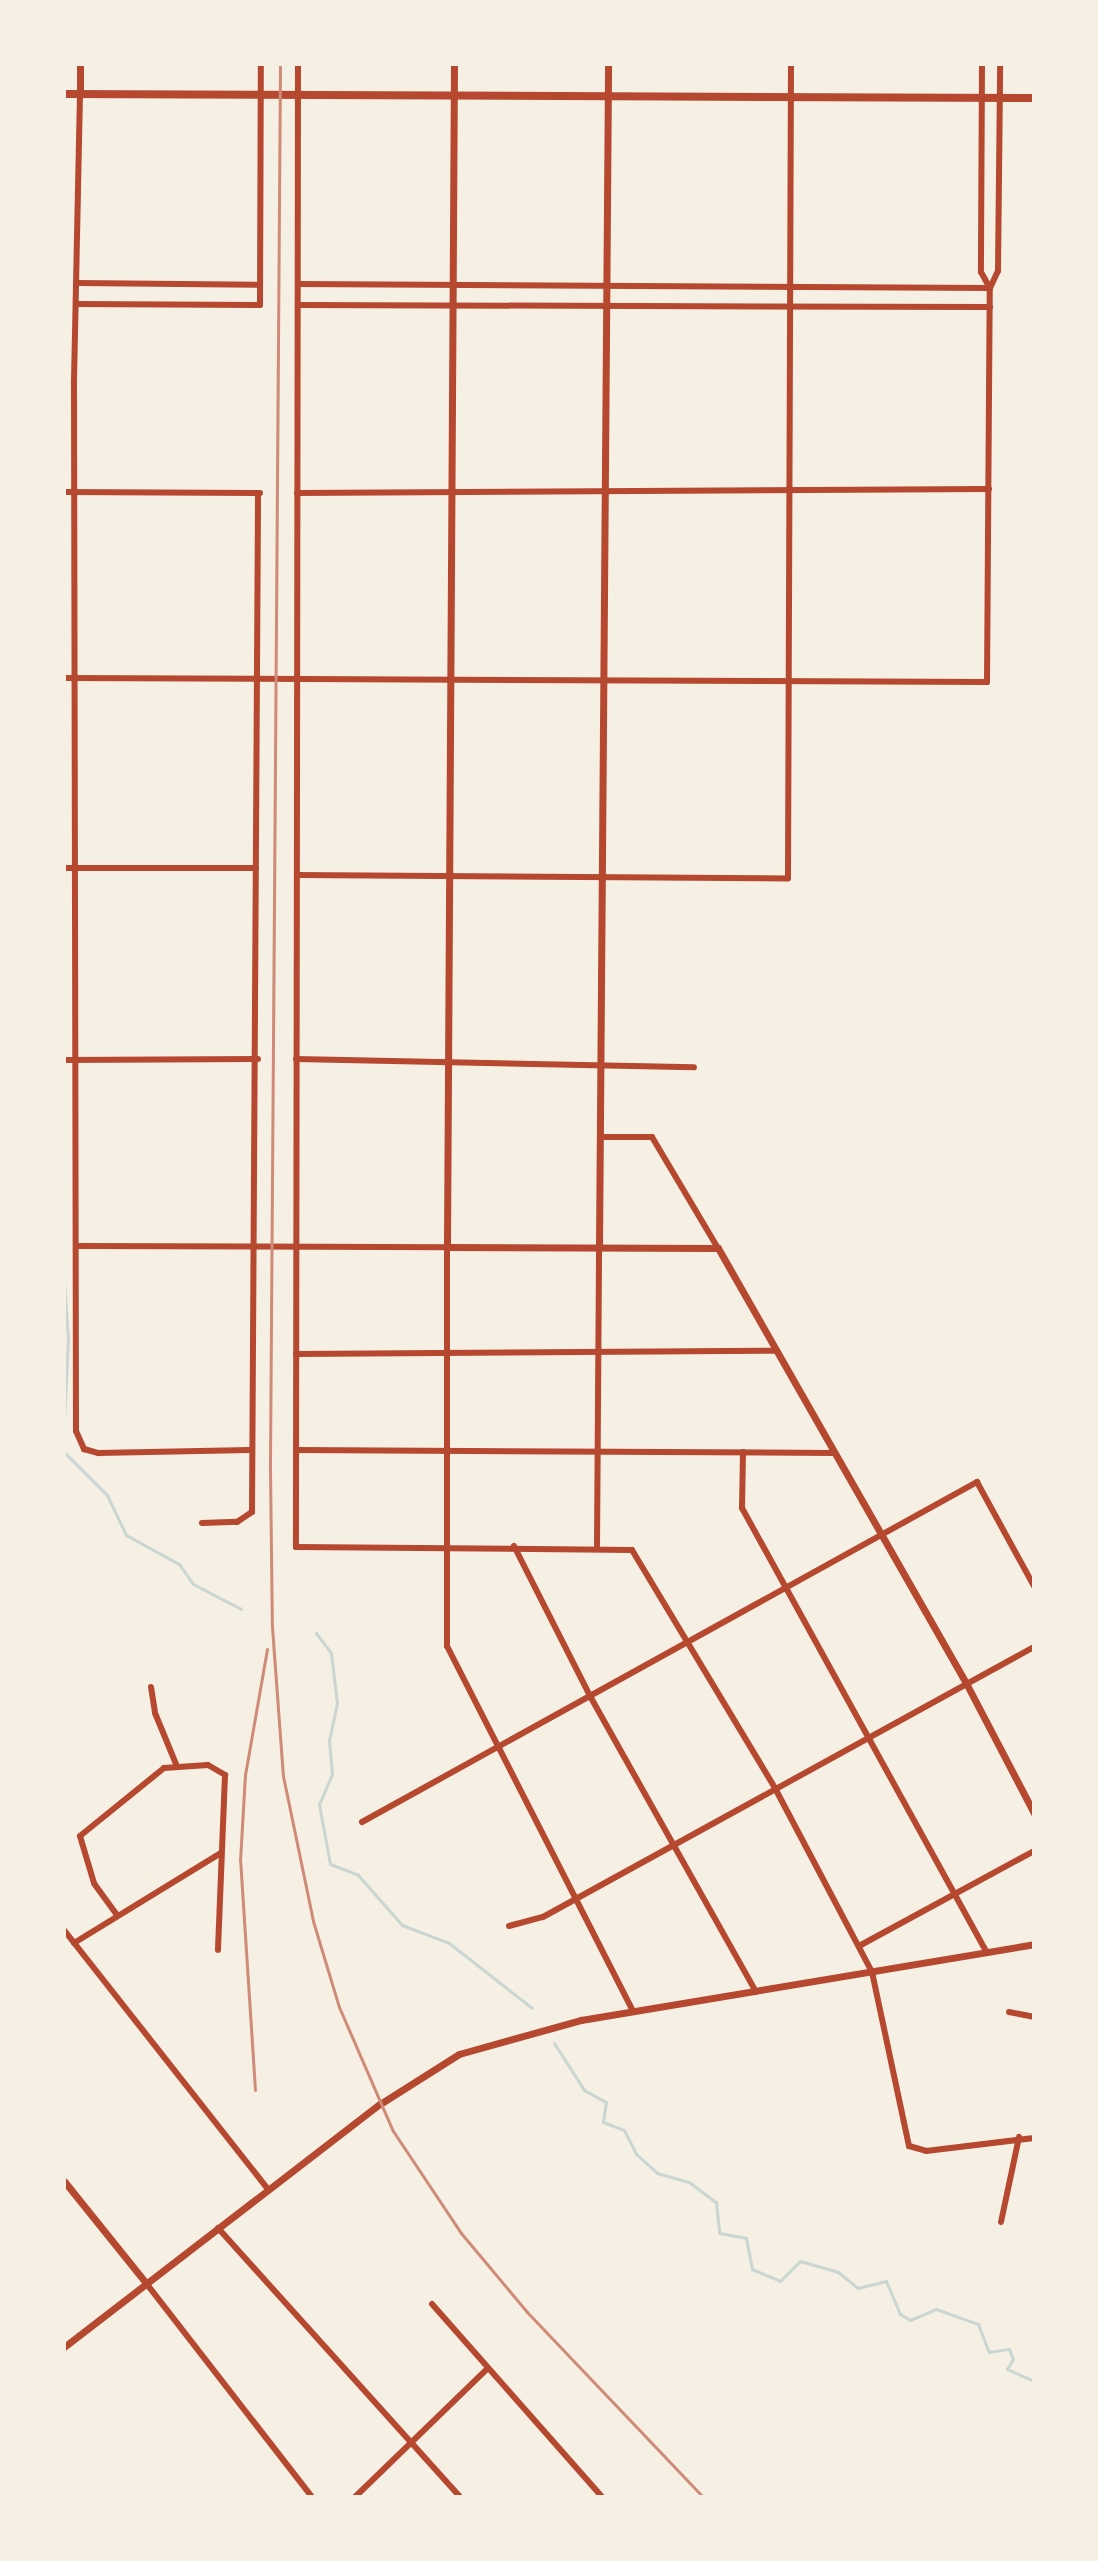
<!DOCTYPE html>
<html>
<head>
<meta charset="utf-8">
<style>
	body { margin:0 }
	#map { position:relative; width:1098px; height:2561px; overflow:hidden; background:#f6efe4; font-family:Mulish,sans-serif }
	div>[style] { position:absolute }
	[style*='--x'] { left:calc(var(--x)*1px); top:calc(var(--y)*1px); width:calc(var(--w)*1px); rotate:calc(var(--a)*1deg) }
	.stream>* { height:3px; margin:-1.5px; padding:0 1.5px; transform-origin:1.5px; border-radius:1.5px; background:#c9d6d2 }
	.minor>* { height:6px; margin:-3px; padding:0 3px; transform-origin:3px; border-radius:3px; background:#b5482f }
	.tertiary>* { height:7px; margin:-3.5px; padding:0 3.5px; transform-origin:3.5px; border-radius:3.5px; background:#b5482f }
	.secondary>* { height:8px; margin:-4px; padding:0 4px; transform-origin:4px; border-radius:4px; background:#b5482f }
	.rail>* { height:3px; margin:-1.5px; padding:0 1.5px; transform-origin:1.5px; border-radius:1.5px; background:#cf8b77 }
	span { translate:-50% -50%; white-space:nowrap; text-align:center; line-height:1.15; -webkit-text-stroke:8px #f6efe4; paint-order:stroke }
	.frame { position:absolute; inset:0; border:66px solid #f6efe4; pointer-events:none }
</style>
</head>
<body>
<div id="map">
	<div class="stream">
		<div style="--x:64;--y:1281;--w:58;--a:86.1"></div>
		<div style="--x:68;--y:1339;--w:82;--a:92.8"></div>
		<div style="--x:64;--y:1452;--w:61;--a:45"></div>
		<div style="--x:107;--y:1495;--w:44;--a:64.6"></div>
		<div style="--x:126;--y:1535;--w:60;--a:28.7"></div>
		<div style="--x:179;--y:1564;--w:24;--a:55"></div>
		<div style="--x:193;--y:1584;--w:54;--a:27.5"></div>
		<div style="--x:316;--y:1633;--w:25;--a:53"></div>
		<div style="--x:331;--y:1653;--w:50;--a:83.2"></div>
		<div style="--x:337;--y:1703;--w:38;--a:102"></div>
		<div style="--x:329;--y:1740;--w:34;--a:85"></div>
		<div style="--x:332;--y:1774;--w:33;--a:113"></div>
		<div style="--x:319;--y:1804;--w:61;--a:79.6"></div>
		<div style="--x:330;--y:1864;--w:30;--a:21"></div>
		<div style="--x:358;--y:1875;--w:67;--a:48.7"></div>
		<div style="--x:402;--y:1925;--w:50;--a:21"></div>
		<div style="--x:449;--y:1943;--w:105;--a:38.1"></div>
		<div style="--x:554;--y:2043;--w:56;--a:57.4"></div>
		<div style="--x:584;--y:2090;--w:25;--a:29"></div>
		<div style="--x:606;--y:2102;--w:20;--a:99"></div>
		<div style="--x:603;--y:2122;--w:22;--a:21"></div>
		<div style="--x:624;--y:2130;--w:27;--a:63"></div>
		<div style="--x:636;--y:2154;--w:28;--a:42"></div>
		<div style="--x:657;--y:2173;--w:33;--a:16"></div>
		<div style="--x:689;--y:2182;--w:34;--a:37"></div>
		<div style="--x:716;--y:2202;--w:31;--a:84"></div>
		<div style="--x:719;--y:2233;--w:27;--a:10"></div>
		<div style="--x:746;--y:2238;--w:32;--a:79"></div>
		<div style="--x:752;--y:2269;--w:30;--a:23"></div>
		<div style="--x:780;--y:2281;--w:28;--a:-45"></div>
		<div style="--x:800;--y:2261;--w:40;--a:16"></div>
		<div style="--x:838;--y:2272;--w:26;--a:39"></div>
		<div style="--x:858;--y:2288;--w:29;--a:-14"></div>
		<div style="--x:886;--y:2281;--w:36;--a:67"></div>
		<div style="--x:900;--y:2314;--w:12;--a:31"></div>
		<div style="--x:910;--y:2320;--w:28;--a:-23"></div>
		<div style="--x:936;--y:2309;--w:45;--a:19.7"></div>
		<div style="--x:978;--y:2324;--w:30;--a:69"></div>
		<div style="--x:989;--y:2352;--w:20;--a:-9"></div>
		<div style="--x:1009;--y:2349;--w:11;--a:68"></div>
		<div style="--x:1013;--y:2359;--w:12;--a:121"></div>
		<div style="--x:1007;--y:2369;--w:30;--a:24"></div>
	</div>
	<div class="minor">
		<div style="--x:298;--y:64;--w:1483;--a:90.08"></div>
		<div style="--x:296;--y:1547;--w:336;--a:0.5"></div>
		<div style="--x:632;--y:1550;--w:280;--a:59"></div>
		<div style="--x:776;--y:1790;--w:206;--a:62.2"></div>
		<div style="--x:872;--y:1972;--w:178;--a:78"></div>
		<div style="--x:909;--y:2146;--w:18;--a:16"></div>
		<div style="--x:926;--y:2151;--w:109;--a:-6.9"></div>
		<div style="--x:982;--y:64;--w:208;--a:90.3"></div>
		<div style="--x:981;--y:272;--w:18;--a:61"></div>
		<div style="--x:80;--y:94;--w:290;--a:91.2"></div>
		<div style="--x:74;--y:384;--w:1047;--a:89.89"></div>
		<div style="--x:76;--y:1431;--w:20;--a:66"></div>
		<div style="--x:84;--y:1449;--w:15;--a:16"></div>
		<div style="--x:98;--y:1453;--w:152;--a:-1.1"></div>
		<div style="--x:77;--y:283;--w:183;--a:0.6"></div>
		<div style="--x:298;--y:284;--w:692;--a:0.33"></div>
		<div style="--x:76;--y:304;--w:184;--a:0.3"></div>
		<div style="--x:260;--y:305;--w:241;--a:-89.8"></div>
		<div style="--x:298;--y:305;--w:692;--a:0.17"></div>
		<div style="--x:64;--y:492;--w:196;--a:0.3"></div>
		<div style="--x:297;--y:493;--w:692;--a:-0.33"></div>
		<div style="--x:64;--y:678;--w:923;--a:0.25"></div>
		<div style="--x:987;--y:682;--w:394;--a:-89.6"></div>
		<div style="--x:990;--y:288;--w:19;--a:-65"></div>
		<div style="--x:998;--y:271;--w:207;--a:-89.4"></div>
		<div style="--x:64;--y:868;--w:192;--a:0"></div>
		<div style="--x:297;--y:875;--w:491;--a:0.4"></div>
		<div style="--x:788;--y:878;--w:814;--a:-89.79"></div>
		<div style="--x:296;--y:1059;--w:398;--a:1.2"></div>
		<div style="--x:64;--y:1060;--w:194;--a:-0.3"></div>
		<div style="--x:600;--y:1137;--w:52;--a:0"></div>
		<div style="--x:652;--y:1137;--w:129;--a:59.3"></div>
		<div style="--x:79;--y:1246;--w:368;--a:0.2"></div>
		<div style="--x:447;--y:1247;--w:399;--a:90"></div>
		<div style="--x:447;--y:1646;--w:410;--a:63"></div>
		<div style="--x:296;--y:1354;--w:478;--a:-0.4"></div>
		<div style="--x:296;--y:1450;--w:538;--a:0.32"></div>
		<div style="--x:743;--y:1452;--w:56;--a:91"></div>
		<div style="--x:742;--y:1508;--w:508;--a:61.16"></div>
		<div style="--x:202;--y:1523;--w:35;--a:-2"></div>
		<div style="--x:237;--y:1522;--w:18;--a:-34"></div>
		<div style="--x:252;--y:1512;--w:1019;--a:-89.66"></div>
		<div style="--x:514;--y:1546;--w:168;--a:63.1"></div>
		<div style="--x:590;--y:1696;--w:339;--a:60.7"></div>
		<div style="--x:597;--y:1546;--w:299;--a:-89.6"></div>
		<div style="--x:151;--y:1687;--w:26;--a:81"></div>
		<div style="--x:155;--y:1713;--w:55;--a:67.6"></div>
		<div style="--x:362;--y:1822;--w:703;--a:-28.94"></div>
		<div style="--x:977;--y:1482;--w:119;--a:61.3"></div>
		<div style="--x:117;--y:1915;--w:39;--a:-126"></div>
		<div style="--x:94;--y:1883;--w:49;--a:-106.6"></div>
		<div style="--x:80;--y:1836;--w:108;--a:-39"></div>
		<div style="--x:164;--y:1768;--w:44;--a:-3.9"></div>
		<div style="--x:208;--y:1765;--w:20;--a:30"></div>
		<div style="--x:225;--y:1775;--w:175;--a:92.3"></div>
		<div style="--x:509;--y:1926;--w:35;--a:-15"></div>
		<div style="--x:543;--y:1917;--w:560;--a:-28.81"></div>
		<div style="--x:64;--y:1930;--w:330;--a:51.8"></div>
		<div style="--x:74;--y:1943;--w:172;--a:-31.5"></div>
		<div style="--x:859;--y:1946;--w:199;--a:-28.5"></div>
		<div style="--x:1009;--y:2012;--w:25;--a:11"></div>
		<div style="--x:1001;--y:2222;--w:87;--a:-78"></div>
		<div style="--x:218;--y:2228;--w:362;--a:48"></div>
		<div style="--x:146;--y:2283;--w:271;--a:52.2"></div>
		<div style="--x:432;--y:2304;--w:257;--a:48.6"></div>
		<div style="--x:355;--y:2497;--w:184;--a:-44.1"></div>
	</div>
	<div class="tertiary">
		<div style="--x:80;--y:64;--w:30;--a:90"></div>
		<div style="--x:454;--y:64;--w:1183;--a:90.34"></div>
		<div style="--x:447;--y:1247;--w:271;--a:0.2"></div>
		<div style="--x:718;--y:1248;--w:501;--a:60.31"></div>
		<div style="--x:966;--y:1683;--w:147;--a:62.4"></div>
		<div style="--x:599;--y:1247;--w:1183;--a:-89.56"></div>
		<div style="--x:64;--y:2181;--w:131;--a:51.2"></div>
		<div style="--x:64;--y:2347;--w:399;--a:-37.6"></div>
		<div style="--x:380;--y:2104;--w:93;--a:-32.3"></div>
		<div style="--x:459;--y:2054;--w:127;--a:-15.6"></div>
		<div style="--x:581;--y:2020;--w:459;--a:-9.5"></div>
	</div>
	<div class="secondary">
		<div style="--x:64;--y:94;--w:970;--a:0.24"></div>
	</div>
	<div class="rail">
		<div style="--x:280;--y:64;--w:1406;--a:90.41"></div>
		<div style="--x:270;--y:1470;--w:157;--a:89.3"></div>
		<div style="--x:272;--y:1627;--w:149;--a:85.8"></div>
		<div style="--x:283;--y:1776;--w:148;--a:78.3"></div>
		<div style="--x:313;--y:1921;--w:90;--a:73.2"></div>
		<div style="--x:339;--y:2007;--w:135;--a:66.5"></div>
		<div style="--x:393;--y:2131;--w:123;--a:56.3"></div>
		<div style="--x:461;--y:2233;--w:103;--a:50.1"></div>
		<div style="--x:527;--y:2312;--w:255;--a:46.4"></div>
		<div style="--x:255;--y:2090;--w:229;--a:-93.7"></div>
		<div style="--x:240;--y:1861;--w:86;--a:-86.7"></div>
		<div style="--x:245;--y:1775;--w:128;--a:-80.1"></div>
	</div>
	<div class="frame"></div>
</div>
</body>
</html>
